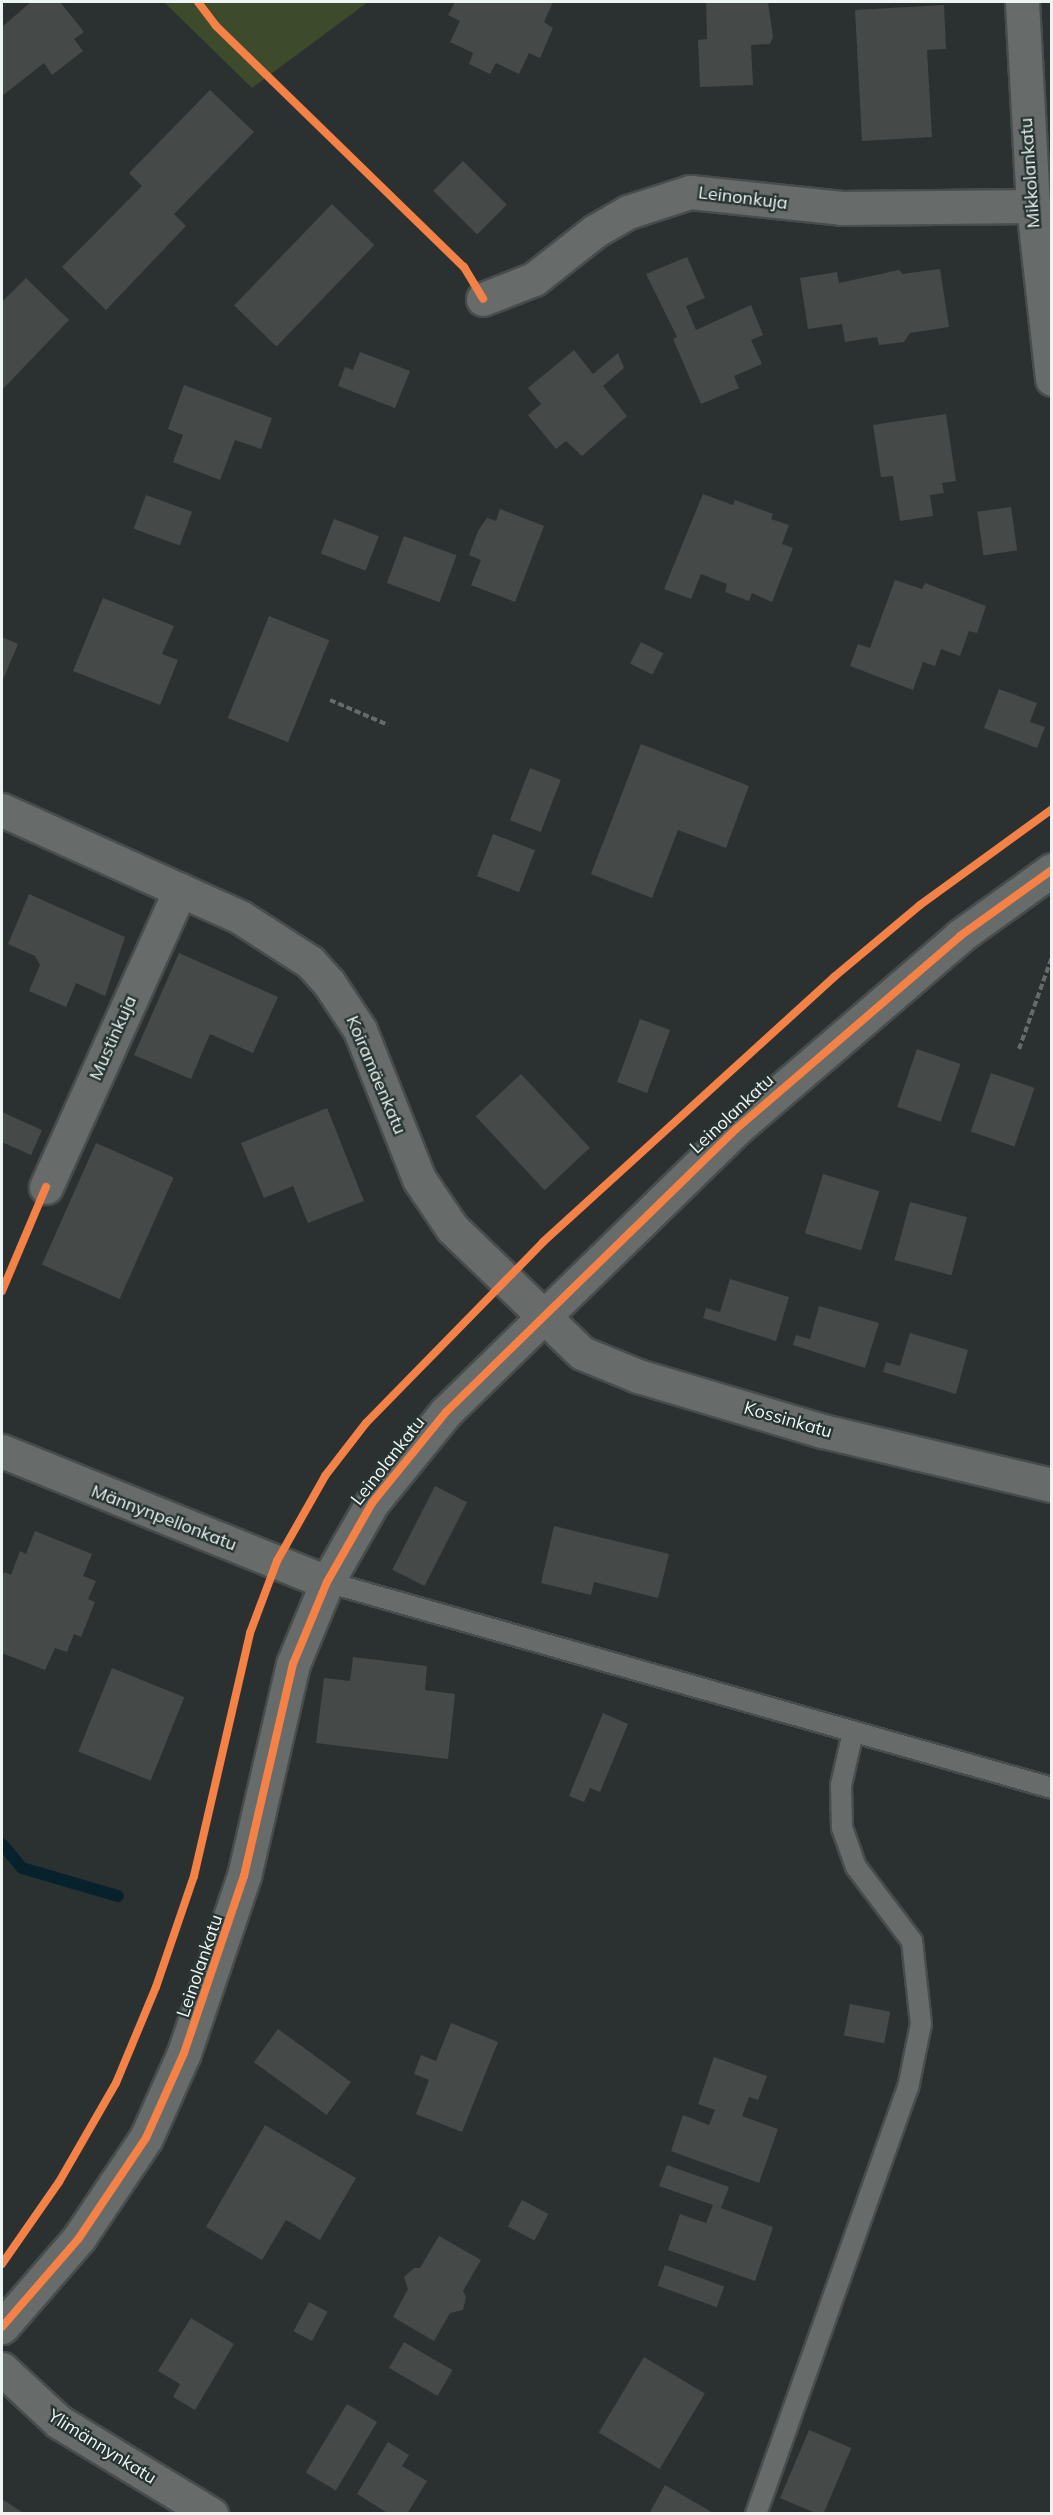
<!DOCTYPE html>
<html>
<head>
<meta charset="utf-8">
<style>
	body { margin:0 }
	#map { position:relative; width:1053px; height:2515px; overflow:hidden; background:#2b3130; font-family:Mulish,sans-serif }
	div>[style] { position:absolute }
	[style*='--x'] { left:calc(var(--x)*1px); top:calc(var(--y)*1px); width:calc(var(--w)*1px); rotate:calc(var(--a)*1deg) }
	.green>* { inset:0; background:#3d4a2b }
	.stream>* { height:12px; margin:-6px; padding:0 6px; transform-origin:6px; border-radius:6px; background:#08222d }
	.building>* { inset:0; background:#454a48; transform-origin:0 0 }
	.path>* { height:4px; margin-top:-2px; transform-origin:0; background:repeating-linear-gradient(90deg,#666a69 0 6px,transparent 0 9px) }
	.roads { filter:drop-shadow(2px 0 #474d4c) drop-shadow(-2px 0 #474d4c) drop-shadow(0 2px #474d4c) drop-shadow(0 -2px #474d4c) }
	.service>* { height:20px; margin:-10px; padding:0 10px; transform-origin:10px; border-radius:10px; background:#676c6b }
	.minor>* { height:33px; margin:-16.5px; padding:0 16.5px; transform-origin:16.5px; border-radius:16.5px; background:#676c6b }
	.tertiary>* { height:33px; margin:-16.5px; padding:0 16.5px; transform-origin:16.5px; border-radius:16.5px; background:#676c6b }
	.cycleway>* { height:8px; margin:-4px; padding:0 4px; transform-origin:4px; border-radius:4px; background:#f48246 }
	span { translate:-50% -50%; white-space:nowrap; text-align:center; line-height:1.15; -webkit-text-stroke:4.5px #283431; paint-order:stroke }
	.street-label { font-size:18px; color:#edf5f3 }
	.frame { position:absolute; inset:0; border:3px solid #edf5f3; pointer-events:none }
</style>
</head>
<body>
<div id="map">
	<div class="green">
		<div style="clip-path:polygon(164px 2px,368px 2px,252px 88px)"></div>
	</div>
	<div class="stream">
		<div style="--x:2;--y:1844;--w:31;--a:50"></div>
		<div style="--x:22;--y:1868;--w:100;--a:16.3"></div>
	</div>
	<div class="building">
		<div style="clip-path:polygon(31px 2px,60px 2px,84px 32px,74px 39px,83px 51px,52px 75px,44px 63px,2px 96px,2px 27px)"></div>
		<div style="clip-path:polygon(455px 2px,553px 2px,544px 22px,553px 28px,540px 58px,529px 53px,519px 74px,496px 63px,490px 74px,469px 64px,473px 53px,450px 42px,460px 21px,448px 15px)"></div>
		<div style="clip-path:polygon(706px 2px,768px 2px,773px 37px,770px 44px,751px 45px,753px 85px,700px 87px,698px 40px,707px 39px)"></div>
		<div style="clip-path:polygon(944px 5px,946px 49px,927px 50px,932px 137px,862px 141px,855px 10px)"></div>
		<div style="clip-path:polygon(210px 90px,254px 132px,174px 214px,186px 226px,106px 310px,62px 267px,142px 186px,129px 173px)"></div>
		<div style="left:463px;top:161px;width:62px;height:42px;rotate:45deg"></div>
		<div style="left:332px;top:204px;width:59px;height:141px;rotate:44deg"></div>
		<div style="clip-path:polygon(687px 257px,705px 298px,686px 306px,696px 330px,751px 305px,763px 335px,751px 340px,762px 364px,734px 376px,739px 388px,701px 404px,673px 339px,677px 337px,646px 274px)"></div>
		<div style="clip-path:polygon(940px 269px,949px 327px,910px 333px,904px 342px,879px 345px,877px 337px,845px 342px,842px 324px,808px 329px,800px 278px,837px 272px,839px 283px,899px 270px,903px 274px)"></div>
		<div style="clip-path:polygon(26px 278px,69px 320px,2px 390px,2px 302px)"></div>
		<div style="clip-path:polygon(574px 350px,593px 374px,618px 353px,624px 368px,603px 386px,627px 416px,582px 456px,566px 441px,556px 449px,528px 415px,541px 404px,528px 388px)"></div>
		<div style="clip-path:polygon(360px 352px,410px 371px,395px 408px,338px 386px,345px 367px,353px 370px)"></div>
		<div style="clip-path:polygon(184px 385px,272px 418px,261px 449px,235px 440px,220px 480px,173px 462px,183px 435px,168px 429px)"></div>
		<div style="clip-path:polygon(946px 414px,956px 481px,942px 483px,944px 493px,930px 495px,933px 516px,900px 521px,893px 476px,881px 477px,873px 425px)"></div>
		<div style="clip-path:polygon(703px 494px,733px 505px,735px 500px,773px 514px,771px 519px,789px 525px,782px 544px,793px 548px,772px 602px,752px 593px,749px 601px,725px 592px,727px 584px,701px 574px,691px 599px,664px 589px)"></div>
		<div style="left:146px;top:495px;width:49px;height:36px;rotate:20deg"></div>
		<div style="left:1011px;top:507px;width:44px;height:34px;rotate:82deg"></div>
		<div style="clip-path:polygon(500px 509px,544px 526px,515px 602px,471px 585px,481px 560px,469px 555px,478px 531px,487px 518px,496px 521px)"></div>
		<div style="left:334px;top:519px;width:48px;height:37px;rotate:21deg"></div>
		<div style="left:404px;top:536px;width:56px;height:50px;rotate:20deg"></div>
		<div style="clip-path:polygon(895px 580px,922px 589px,925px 583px,986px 606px,977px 633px,969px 631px,960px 656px,941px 649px,935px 666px,923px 662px,913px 690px,850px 666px,858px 644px,870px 648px)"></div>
		<div style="clip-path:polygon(103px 598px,174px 626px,162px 654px,178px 660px,160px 705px,73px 671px)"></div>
		<div style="left:269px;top:616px;width:65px;height:110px;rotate:22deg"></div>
		<div style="clip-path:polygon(2px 637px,18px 644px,2px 682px)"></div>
		<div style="left:641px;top:642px;width:25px;height:24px;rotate:27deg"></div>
		<div style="clip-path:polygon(999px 689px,1037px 703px,1030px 722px,1045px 727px,1037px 748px,984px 728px)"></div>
		<div style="clip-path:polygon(641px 744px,749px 786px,726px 848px,678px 830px,652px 898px,591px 874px)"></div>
		<div style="left:530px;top:768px;width:33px;height:56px;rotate:21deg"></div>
		<div style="left:493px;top:834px;width:45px;height:45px;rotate:21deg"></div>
		<div style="clip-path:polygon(29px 894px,125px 937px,105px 996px,76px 983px,66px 1007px,29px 991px,40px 965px,35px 956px,8px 944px)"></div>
		<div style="clip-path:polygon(179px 953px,278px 997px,253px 1053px,210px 1034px,191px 1079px,134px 1055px)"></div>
		<div style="left:640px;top:1019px;width:32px;height:67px;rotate:20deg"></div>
		<div style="left:917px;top:1049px;width:46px;height:61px;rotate:19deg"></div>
		<div style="left:991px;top:1073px;width:46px;height:62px;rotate:19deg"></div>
		<div style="left:521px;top:1074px;width:101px;height:62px;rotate:47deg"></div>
		<div style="clip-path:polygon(327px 1108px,364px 1201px,308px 1223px,293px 1186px,264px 1198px,241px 1143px)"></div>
		<div style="clip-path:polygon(2px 1112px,42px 1130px,31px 1155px,2px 1142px)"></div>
		<div style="left:96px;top:1143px;width:85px;height:133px;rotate:24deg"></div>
		<div style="left:823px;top:1174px;width:59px;height:62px;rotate:17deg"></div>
		<div style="left:910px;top:1202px;width:59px;height:60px;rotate:15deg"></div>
		<div style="clip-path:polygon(730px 1279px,789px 1297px,776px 1341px,703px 1318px,706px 1308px,720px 1312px)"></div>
		<div style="clip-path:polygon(819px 1306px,879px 1323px,865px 1368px,793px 1345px,796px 1335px,810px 1339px)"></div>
		<div style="clip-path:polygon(910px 1333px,968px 1350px,956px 1394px,883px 1372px,886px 1362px,900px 1366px)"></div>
		<div style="left:435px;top:1486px;width:36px;height:94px;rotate:27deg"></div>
		<div style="clip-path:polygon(554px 1526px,669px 1554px,658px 1598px,594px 1582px,591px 1595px,541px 1583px)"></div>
		<div style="clip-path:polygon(35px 1531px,92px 1554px,83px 1576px,96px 1581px,88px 1599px,95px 1602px,81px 1637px,74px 1634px,67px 1652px,55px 1648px,45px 1670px,2px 1653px,2px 1579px,4px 1572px,11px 1575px,20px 1551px,26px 1554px)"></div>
		<div style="clip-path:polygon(353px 1657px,427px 1666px,425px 1690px,455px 1694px,448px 1759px,316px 1743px,324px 1678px,350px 1681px)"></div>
		<div style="left:112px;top:1668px;width:78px;height:90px;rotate:22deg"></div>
		<div style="clip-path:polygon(603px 1713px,628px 1724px,600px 1792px,590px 1788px,584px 1802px,569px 1796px)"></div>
		<div style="left:850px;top:2004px;width:41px;height:32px;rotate:11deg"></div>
		<div style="clip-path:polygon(451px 2023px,498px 2042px,462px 2132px,416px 2114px,429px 2080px,414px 2074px,421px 2055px,436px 2061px)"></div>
		<div style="left:278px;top:2029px;width:90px;height:41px;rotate:36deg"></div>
		<div style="clip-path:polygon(714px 2057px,767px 2076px,758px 2100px,749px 2097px,742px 2116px,778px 2129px,759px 2183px,671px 2151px,683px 2115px,709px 2125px,715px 2110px,698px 2104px)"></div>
		<div style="clip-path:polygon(265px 2125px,356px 2178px,320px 2240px,286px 2220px,262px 2260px,206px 2227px)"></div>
		<div style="clip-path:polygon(667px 2165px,729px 2187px,721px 2208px,773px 2227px,755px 2281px,668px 2250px,680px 2214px,706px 2223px,713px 2205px,659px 2186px)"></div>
		<div style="left:522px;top:2200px;width:30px;height:30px;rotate:28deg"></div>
		<div style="clip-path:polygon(439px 2236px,481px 2260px,463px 2291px,466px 2297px,463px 2310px,450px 2313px,434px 2341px,393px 2317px,408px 2289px,404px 2277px,414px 2268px,420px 2268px)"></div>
		<div style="left:665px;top:2265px;width:63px;height:22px;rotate:20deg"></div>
		<div style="left:309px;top:2302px;width:21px;height:33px;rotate:28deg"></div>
		<div style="clip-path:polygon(191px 2318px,234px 2344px,195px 2410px,173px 2397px,180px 2384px,158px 2371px)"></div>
		<div style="left:404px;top:2342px;width:56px;height:30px;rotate:30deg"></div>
		<div style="left:644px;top:2357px;width:71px;height:88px;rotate:31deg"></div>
		<div style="left:347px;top:2404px;width:35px;height:80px;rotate:31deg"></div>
		<div style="left:809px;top:2430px;width:46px;height:74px;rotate:23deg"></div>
		<div style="clip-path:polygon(388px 2442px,409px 2455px,402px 2466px,427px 2481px,407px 2514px,389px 2514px,357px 2494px)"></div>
		<div style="clip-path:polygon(665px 2485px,715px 2514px,649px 2514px)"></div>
		<div style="clip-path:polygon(2px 2499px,25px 2514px,2px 2514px)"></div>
	</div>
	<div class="path">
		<div style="--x:330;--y:700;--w:63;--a:23.3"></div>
		<div style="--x:1019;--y:1049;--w:98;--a:-70.3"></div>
	</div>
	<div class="roads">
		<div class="service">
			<div style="--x:327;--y:1582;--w:754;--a:15.86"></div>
			<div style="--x:756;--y:2514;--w:452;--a:-70.4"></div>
			<div style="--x:908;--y:2088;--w:65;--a:-78.5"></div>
			<div style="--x:921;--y:2024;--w:83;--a:-96.2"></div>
			<div style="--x:912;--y:1941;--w:93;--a:-127.1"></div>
			<div style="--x:856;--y:1867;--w:41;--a:-109.7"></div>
			<div style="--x:842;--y:1828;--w:43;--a:-91.3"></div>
			<div style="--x:841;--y:1785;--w:54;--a:-77.2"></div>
		</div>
		<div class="minor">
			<div style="--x:1022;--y:2;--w:204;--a:86.9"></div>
			<div style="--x:1033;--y:206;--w:174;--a:83.7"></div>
			<div style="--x:483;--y:299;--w:55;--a:-21.4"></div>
			<div style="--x:534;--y:279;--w:78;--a:-38.2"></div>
			<div style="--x:595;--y:231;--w:38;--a:-30"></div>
			<div style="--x:628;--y:212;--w:65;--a:-17.9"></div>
			<div style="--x:690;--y:192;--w:152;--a:6"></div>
			<div style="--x:841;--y:208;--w:192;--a:-0.6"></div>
			<div style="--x:2;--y:810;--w:261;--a:24.2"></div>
			<div style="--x:240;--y:917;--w:83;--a:32.7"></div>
			<div style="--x:310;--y:962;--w:28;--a:48"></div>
			<div style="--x:329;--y:983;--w:56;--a:56.6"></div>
			<div style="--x:360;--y:1030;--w:160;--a:68.4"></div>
			<div style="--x:419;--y:1179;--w:59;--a:56"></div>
			<div style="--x:452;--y:1228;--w:180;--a:43.9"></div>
			<div style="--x:582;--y:1353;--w:61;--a:22.3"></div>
			<div style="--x:638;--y:1376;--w:193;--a:16.6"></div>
			<div style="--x:823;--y:1431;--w:235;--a:13.3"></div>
			<div style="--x:46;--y:1187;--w:326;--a:-65.7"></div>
			<div style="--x:2;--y:1451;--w:350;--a:22"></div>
			<div style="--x:2;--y:2369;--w:78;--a:42.9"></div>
			<div style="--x:59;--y:2422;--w:178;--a:31.2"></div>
		</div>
		<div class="tertiary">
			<div style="--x:2;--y:2327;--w:118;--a:-49.1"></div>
			<div style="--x:79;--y:2238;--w:120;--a:-56.2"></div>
			<div style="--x:146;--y:2138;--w:93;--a:-65.9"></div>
			<div style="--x:184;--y:2053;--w:187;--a:-71.3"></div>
			<div style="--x:244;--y:1876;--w:218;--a:-77"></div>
			<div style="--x:293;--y:1664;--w:89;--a:-67.5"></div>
			<div style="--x:327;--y:1582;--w:91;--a:-60.3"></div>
			<div style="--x:372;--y:1503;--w:117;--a:-50.9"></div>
			<div style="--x:446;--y:1412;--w:405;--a:-44.3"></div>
			<div style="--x:736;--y:1129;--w:296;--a:-40.7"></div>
			<div style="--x:960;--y:936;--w:113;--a:-35.7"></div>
		</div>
	</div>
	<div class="cycleway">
		<div style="--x:198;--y:2;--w:30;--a:53"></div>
		<div style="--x:216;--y:26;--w:346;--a:44.2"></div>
		<div style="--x:464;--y:267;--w:37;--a:59"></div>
		<div style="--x:2;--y:1291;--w:113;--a:-67.1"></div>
		<div style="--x:2;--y:2264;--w:100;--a:-55.2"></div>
		<div style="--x:59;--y:2182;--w:114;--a:-60.1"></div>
		<div style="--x:116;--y:2083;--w:104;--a:-67.4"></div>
		<div style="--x:156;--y:1987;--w:117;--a:-71.1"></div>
		<div style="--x:194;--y:1876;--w:249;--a:-77"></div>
		<div style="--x:250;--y:1633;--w:77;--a:-69.4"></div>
		<div style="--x:277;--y:1561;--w:98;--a:-60.5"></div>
		<div style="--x:325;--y:1476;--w:67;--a:-52.3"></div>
		<div style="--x:366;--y:1423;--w:253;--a:-45.6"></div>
		<div style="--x:543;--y:1242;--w:394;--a:-42.3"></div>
		<div style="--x:834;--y:977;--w:112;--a:-39.9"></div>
		<div style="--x:920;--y:905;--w:163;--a:-36"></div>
		<div style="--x:2;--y:2327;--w:118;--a:-49.1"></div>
		<div style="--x:79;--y:2238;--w:120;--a:-56.2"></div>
		<div style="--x:146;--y:2138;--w:93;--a:-65.9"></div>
		<div style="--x:184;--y:2053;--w:187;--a:-71.3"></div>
		<div style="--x:244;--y:1876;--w:218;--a:-77"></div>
		<div style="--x:293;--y:1664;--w:89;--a:-67.5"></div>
		<div style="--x:327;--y:1582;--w:91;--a:-60.3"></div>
		<div style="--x:372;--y:1503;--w:117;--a:-50.9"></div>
		<div style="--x:446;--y:1412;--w:405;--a:-44.3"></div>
		<div style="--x:736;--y:1129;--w:296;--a:-40.7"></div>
		<div style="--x:960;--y:936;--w:113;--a:-35.7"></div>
	</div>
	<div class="street-label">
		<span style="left:1030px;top:173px;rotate:-94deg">Mikkolankatu</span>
		<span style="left:743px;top:198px;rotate:7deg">Leinonkuja</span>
		<span style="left:113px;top:1038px;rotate:-66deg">Mustinkuja</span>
		<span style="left:376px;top:1075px;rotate:67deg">Koiramäenkatu</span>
		<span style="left:732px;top:1114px;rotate:-43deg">Leinolankatu</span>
		<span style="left:788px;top:1420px;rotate:16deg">Kossinkatu</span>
		<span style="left:388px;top:1461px;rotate:-52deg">Leinolankatu</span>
		<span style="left:164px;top:1518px;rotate:21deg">Männynpellonkatu</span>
		<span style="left:200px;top:1966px;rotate:-71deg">Leinolankatu</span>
		<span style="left:102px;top:2447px;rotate:32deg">Ylimännynkatu</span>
	</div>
	<div class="frame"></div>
</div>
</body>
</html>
